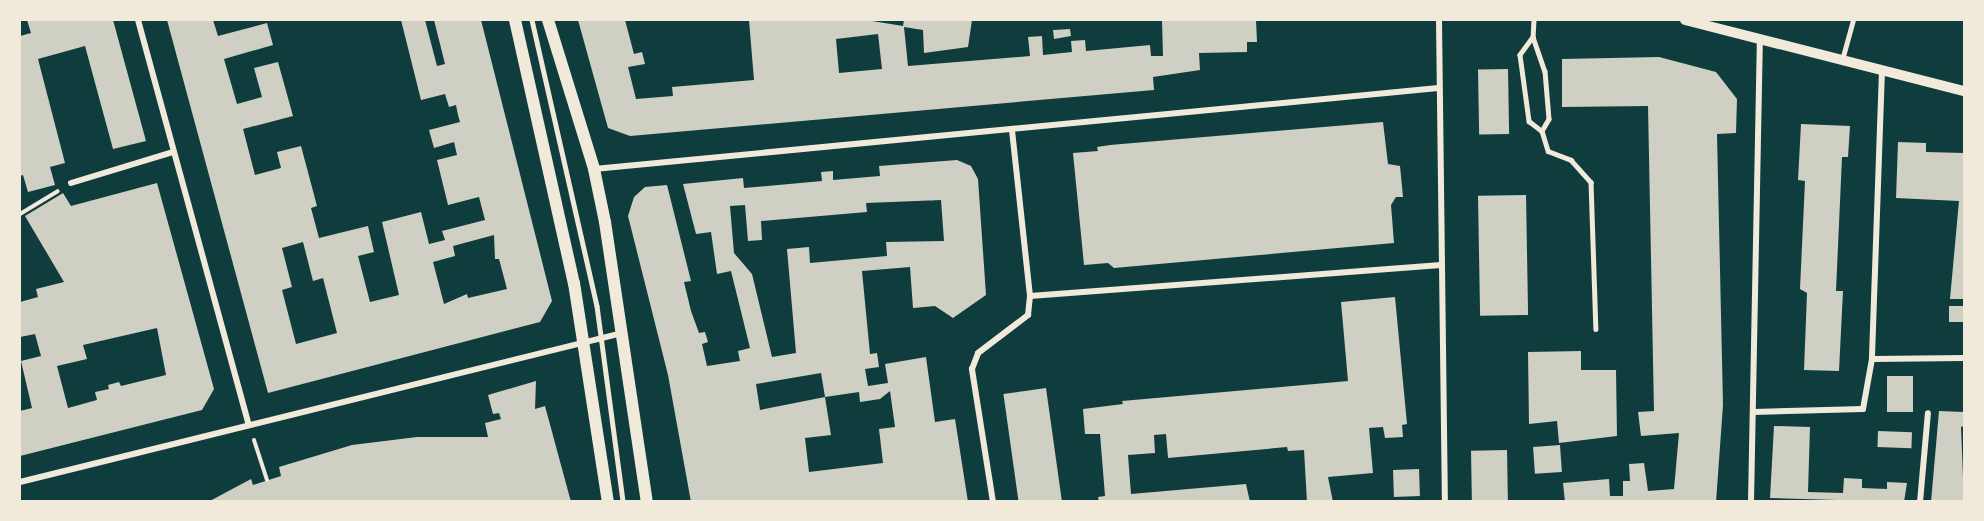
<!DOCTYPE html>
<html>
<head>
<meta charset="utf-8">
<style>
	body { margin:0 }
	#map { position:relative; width:1984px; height:521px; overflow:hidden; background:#0f3d3e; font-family:"Public Sans",sans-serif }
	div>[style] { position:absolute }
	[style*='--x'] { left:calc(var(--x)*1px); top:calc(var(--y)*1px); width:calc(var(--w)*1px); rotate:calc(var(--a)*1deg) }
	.building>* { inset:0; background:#cfcfc3; transform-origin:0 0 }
	.path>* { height:4px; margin:-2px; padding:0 2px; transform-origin:2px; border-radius:2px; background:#f1e9da }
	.service>* { height:4.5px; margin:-2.25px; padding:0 2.25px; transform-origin:2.25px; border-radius:2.25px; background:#f1e9da }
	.minor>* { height:6px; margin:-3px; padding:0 3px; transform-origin:3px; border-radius:3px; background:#f1e9da }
	.tertiary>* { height:10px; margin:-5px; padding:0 5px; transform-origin:5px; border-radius:5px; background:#f1e9da }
	.secondary>* { height:12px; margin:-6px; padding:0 6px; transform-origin:6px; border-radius:6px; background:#f1e9da }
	span { translate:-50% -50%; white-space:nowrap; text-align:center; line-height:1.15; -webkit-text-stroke:4.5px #f1e9da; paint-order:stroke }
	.frame { position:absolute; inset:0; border:21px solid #f1e9da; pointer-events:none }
</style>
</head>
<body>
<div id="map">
	<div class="building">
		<div style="clip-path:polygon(27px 20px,113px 20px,146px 141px,113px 149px,85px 46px,38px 59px,65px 163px,50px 167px,55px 185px,28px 192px,23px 175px,20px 176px,20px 36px,31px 33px)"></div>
		<div style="clip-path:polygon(evenodd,167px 20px,213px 20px,218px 36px,267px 23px,273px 45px,224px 59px,237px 104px,262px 97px,254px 68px,278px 62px,293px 116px,243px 129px,255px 175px,281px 168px,277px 152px,301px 146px,317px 206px,311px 208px,319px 238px,368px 226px,374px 252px,358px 256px,370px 302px,399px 295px,382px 222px,421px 212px,429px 244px,445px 240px,442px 231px,485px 220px,479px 197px,448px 205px,437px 160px,457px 155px,454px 142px,434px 148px,429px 130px,460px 122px,458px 115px,456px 105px,449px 107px,445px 94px,421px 100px,401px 20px,425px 20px,437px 66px,445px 64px,434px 20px,481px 20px,552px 301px,540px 322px,268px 393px,167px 20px,494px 235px,495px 259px,499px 259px,507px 289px,468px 298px,467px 294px,444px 304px,433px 262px,455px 256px,453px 246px,494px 235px,167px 20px,303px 242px,313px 281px,323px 278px,337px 333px,296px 344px,282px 290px,292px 287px,282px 248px,303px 242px)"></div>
		<div style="clip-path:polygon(evenodd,578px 20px,625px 20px,634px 54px,642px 52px,645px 64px,628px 67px,636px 99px,673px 96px,672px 87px,754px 80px,749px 20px,866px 20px,903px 26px,904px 20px,972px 20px,968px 47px,924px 53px,923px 30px,904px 27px,908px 66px,1030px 56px,1028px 37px,1042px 36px,1043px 55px,1072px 52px,1071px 41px,1085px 40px,1086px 51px,1150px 45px,1151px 56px,1163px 56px,1162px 20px,1256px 20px,1257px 42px,1247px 42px,1247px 52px,1199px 53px,1200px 70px,1153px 77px,1154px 90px,630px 136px,608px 128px,578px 20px,878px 34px,882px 69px,839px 73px,836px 39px,878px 34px)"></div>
		<div style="clip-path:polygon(1070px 29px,1071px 36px,1054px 39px,1053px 30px)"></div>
		<div style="clip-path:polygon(1659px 57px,1716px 72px,1737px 99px,1736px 133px,1717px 134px,1723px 405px,1716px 502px,1565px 502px,1563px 483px,1609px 479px,1610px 496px,1623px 496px,1623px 481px,1630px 481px,1629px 464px,1644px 463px,1648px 491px,1674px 489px,1679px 433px,1641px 436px,1638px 412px,1654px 411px,1648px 106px,1562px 107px,1562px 59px)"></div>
		<div style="left:1508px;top:69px;width:65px;height:30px;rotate:89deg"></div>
		<div style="clip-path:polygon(1383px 122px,1388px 164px,1400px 166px,1403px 197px,1396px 197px,1391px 205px,1394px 243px,1114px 268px,1108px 263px,1084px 265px,1073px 153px,1098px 151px,1097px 147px,1110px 145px)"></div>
		<div style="clip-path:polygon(1801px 124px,1850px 126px,1848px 157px,1842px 157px,1836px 291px,1843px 291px,1839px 371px,1804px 370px,1807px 293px,1800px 289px,1805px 181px,1798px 180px)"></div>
		<div style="clip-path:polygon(1898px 142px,1926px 143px,1926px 152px,1964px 153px,1964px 299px,1950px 299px,1959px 201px,1896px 198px)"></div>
		<div style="clip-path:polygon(evenodd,957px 160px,971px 166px,978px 179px,986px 295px,953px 318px,935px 306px,913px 308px,910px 267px,862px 271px,870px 354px,877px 353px,879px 367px,865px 369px,868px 386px,888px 383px,885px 364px,926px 357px,935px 422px,955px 419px,968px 502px,691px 502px,668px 375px,628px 216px,634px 197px,645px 187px,667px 185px,691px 281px,684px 282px,691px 311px,699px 333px,705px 332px,708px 342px,702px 344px,707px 366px,740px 361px,738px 351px,750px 348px,731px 271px,717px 274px,711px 232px,696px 234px,683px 184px,743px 178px,744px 188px,822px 181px,821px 172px,833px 171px,833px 180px,880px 176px,879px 166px,957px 160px,941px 200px,944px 241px,886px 242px,887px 256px,810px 263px,809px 247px,787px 249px,796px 353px,772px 357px,752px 274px,734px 253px,730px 206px,745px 205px,748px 241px,762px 240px,761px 221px,867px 212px,866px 203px,941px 200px,957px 160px,821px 373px,825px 397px,859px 392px,860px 402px,880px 399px,890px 391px,895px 427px,879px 429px,883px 463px,809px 472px,805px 438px,831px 435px,825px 397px,760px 410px,756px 384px,821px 373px)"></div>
		<div style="clip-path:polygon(evenodd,157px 183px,214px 389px,202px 410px,20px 456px,20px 411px,32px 408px,21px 361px,41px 356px,35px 334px,20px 337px,20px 302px,38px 297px,36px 289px,64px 282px,25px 216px,63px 193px,71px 206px,157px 183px,157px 328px,166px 375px,121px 386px,119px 382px,108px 385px,109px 389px,95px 392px,97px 400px,68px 408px,57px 366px,87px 359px,83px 345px,157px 328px)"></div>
		<div style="left:1526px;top:195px;width:120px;height:48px;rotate:89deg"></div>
		<div style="clip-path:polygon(1395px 297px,1407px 424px,1402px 425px,1403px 437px,1385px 438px,1383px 427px,1369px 428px,1373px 473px,1328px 477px,1333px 502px,1307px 502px,1304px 450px,1288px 451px,1287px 447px,1168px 458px,1166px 434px,1154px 435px,1155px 453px,1128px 455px,1131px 494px,1246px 484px,1250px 502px,1099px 502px,1098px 497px,1105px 496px,1100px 434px,1085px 434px,1083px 409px,1123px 404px,1122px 401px,1348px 381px,1341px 302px)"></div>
		<div style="left:1949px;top:306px;width:15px;height:16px"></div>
		<div style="clip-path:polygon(1581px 351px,1581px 370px,1616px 370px,1617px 436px,1559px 443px,1557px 421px,1529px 424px,1528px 352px)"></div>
		<div style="left:1887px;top:376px;width:26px;height:36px"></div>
		<div style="clip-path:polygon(536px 381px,535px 409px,545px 406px,571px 502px,208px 502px,251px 479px,253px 485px,281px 476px,279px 467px,352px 445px,417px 437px,488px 437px,485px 423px,501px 419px,499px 413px,493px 414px,488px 395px)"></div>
		<div style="left:1046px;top:388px;width:115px;height:43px;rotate:82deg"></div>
		<div style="clip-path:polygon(1939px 411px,1964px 412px,1964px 426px,1961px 427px,1964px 502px,1931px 502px)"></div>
		<div style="clip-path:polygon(1774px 426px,1810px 427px,1808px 492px,1843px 493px,1844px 478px,1862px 479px,1862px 488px,1887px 489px,1887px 482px,1907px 483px,1904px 502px,1770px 498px)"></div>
		<div style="left:1878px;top:431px;width:34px;height:16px;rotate:2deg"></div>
		<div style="left:1560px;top:445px;width:27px;height:27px;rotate:86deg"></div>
		<div style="left:1507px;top:450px;width:52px;height:36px;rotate:89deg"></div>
		<div style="left:1419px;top:469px;width:27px;height:26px;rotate:88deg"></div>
	</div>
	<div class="path">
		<div style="--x:20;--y:214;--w:44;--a:-31.2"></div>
		<div style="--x:254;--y:440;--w:42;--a:72"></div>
	</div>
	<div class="service">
		<div style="--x:532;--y:20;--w:293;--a:77.2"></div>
		<div style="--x:597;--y:306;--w:198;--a:82.4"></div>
		<div style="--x:1534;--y:20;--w:17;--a:93"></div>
		<div style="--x:1533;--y:37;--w:22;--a:126"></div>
		<div style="--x:1520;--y:55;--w:67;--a:82.2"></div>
		<div style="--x:1529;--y:121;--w:16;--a:38"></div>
		<div style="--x:1542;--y:131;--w:21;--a:73"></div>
		<div style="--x:1548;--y:151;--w:25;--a:21"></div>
		<div style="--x:1571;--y:160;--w:30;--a:48"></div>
		<div style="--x:1591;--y:182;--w:147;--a:88.1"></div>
		<div style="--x:1533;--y:37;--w:36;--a:71"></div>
		<div style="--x:1545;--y:71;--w:48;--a:85.2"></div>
		<div style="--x:1549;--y:119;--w:14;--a:120"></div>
		<div style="--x:1842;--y:60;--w:41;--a:-74.6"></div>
	</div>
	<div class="minor">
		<div style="--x:138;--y:20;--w:420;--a:74.7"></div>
		<div style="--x:1439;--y:20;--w:482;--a:89.3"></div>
		<div style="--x:1882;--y:70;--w:289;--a:92"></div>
		<div style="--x:1872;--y:359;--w:92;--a:-0.6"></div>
		<div style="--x:594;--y:169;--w:848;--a:-5.48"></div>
		<div style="--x:71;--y:183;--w:107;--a:-16.9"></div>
		<div style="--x:1030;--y:296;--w:412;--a:-4.3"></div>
		<div style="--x:1753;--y:412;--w:110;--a:-1.6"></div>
		<div style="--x:1863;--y:409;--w:51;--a:-79.8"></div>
		<div style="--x:20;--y:482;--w:620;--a:-13.9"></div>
		<div style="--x:993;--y:502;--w:135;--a:-99"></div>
		<div style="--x:972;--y:369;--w:17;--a:-69"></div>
		<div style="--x:978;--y:353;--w:63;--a:-37.2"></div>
		<div style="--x:1028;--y:315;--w:19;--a:-84"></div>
		<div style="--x:1030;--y:296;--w:168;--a:-96.2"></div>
		<div style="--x:1751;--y:502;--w:463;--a:-88.9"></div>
		<div style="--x:1920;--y:502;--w:89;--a:-84.9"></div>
	</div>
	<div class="tertiary">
		<div style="--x:1685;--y:20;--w:288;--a:14.3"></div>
	</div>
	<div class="secondary">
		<div style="--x:515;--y:20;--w:270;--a:77.4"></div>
		<div style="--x:574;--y:283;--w:222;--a:81.2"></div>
		<div style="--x:548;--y:20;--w:156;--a:72.8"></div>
		<div style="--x:594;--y:169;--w:54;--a:78.3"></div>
		<div style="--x:605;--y:222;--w:283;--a:81.5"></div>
	</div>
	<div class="frame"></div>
</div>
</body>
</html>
